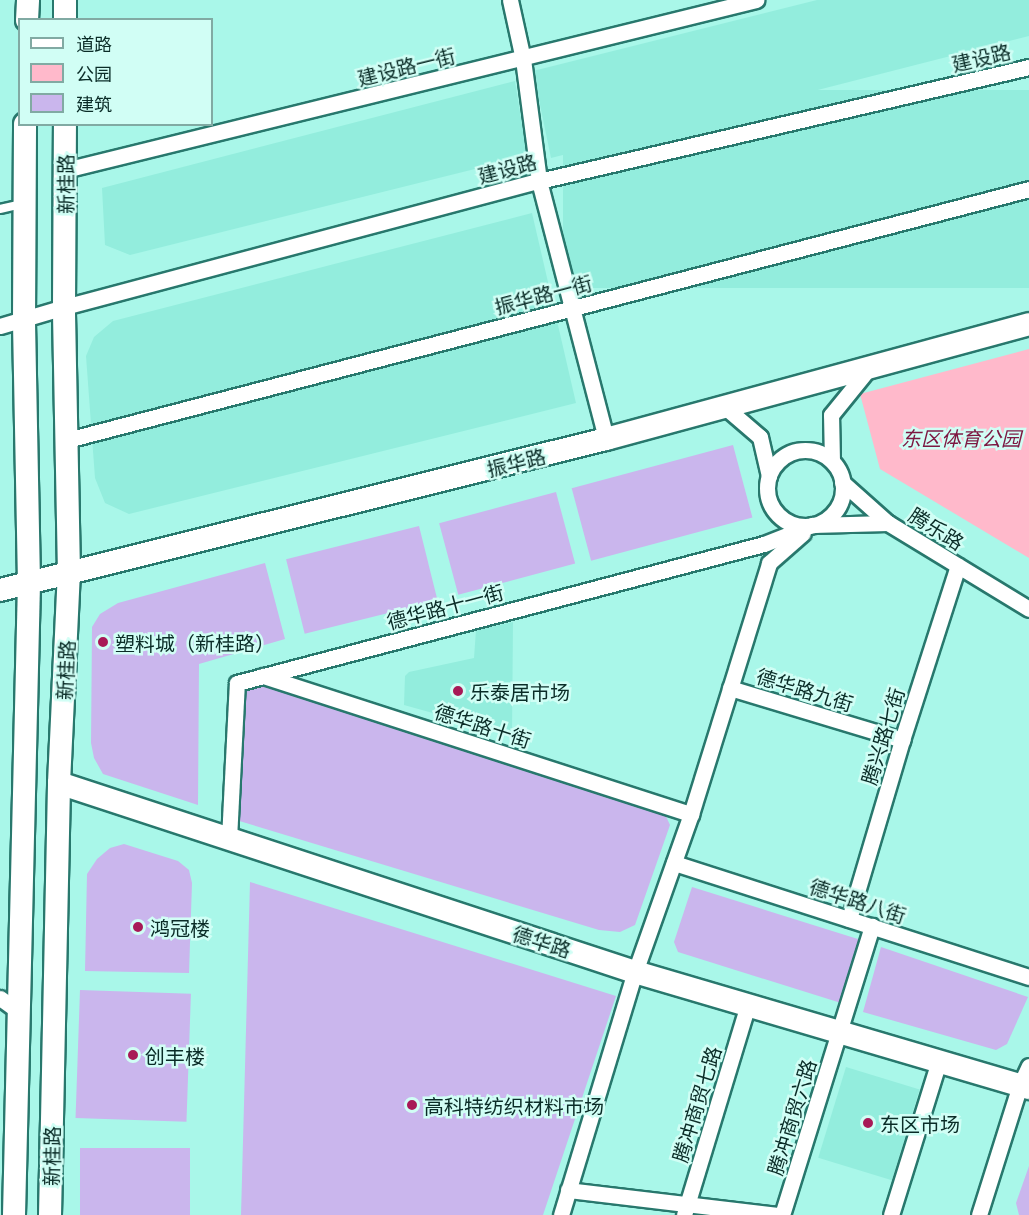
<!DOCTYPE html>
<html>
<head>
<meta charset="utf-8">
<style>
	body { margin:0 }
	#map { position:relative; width:1029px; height:1215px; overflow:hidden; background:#a9f7e9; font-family:Georgia,"Noto Sans SC",serif }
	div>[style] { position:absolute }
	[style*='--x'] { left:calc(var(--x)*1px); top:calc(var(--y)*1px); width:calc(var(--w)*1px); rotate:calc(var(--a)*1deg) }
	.built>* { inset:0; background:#93eddd; transform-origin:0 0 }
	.green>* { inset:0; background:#ffb9cb }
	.building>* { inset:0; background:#cab6ed; transform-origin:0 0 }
	.roads { filter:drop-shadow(2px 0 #28786d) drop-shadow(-2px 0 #28786d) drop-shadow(0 2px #28786d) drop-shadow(0 -2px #28786d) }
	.lane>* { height:8px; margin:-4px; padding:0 4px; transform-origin:4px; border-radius:4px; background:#fff }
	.street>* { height:15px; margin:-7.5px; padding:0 7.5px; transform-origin:7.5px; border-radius:7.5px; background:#fff }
	.street>.ring { margin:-7.5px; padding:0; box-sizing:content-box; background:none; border:15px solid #fff; border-radius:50% }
	.secondary>* { height:22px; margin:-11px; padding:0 11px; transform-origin:11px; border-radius:11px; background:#fff }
	.dots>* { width:16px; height:16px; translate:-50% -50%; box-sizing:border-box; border:3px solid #d1fef5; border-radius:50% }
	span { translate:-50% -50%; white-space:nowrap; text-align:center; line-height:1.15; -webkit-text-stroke:5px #d1fef5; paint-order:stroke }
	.street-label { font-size:20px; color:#0a2c27 }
	.park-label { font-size:20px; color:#7d1741; font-style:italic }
	.poi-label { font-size:20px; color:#0a2c27 }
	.left { translate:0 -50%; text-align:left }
	.legend { position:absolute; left:18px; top:18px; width:195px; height:108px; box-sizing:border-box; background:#d1fef5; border:2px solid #81aaa3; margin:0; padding:8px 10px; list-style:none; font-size:18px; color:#0a2c27 }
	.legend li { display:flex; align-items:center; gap:12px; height:30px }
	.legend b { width:30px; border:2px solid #81aaa3 }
</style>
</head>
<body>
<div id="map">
	<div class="built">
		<div style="clip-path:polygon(817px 0,1029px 0,1029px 36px,551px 158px,533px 71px)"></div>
		<div style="clip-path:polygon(515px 81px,527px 156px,130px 255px,105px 245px,102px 188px)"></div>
		<div style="left:1029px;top:90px;width:198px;height:466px;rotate:90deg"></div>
		<div style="clip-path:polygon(532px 213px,576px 403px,129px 514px,105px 503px,95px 478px,86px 356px,94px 337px,113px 321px)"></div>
		<div style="clip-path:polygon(513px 622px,512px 735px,404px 705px,405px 676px,409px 672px,474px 658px,476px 630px)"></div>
		<div style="left:846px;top:1067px;width:77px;height:95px;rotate:17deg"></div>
	</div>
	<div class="green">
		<div style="clip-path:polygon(1029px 349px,1029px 558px,880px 469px,860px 394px)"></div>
	</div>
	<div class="building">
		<div style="left:733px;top:445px;width:75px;height:167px;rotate:75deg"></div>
		<div style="left:556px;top:492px;width:74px;height:121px;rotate:75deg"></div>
		<div style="left:419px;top:526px;width:77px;height:137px;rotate:76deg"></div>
		<div style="clip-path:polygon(265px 563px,285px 639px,199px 664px,198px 805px,103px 774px,94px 758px,91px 743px,92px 627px,100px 614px,118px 603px)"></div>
		<div style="clip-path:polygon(267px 683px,664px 812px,670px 825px,635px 925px,620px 932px,599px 930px,236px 820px,241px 691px)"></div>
		<div style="clip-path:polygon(124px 844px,178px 861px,189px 870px,192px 883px,189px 973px,85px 971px,87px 874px,97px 859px,110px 848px)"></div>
		<div style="clip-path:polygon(250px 882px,616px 996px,543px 1215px,241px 1215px)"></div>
		<div style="clip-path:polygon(692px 887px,861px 940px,841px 1003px,678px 952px,674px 942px)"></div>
		<div style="clip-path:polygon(881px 947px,1028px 997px,1007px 1044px,996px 1050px,863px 1012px)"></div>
		<div style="left:80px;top:990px;width:111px;height:128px;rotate:2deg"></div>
		<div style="left:190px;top:1148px;width:67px;height:110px;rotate:90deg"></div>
		<div style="clip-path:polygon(1029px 1166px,1029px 1215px,1019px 1215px,1016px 1203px)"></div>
	</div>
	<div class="roads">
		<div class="lane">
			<div style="--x:0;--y:209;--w:23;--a:-13"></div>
		</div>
		<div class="street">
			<div style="--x:510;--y:0;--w:60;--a:77.6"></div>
			<div style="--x:523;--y:59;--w:123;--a:82.5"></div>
			<div style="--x:539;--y:181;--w:267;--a:75.4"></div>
			<div style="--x:65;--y:170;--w:712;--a:-13.82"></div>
			<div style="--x:0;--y:326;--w:67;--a:-16.5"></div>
			<div style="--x:64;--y:307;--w:491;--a:-14.9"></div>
			<div style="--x:539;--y:181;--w:503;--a:-13.1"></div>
			<div style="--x:725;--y:407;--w:46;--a:40.6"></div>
			<div style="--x:760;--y:437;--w:40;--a:77"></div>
			<div style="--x:67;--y:440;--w:994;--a:-14.62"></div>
			<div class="ring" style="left:767px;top:450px;width:61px;height:61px"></div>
			<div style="--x:832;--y:461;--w:46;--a:-91.2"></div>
			<div style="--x:831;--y:415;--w:62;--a:-50.9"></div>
			<div style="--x:842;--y:482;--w:62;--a:41.7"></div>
			<div style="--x:263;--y:676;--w:450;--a:17.9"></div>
			<div style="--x:730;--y:688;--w:180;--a:16.8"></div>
			<div style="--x:229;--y:839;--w:156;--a:-87.1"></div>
			<div style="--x:237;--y:683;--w:545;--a:-14.78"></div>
			<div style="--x:764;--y:544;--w:52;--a:-21.6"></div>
			<div style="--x:812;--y:525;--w:76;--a:-1.5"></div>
			<div style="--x:888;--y:523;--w:165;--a:31.4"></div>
			<div style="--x:674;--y:863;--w:373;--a:17.8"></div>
			<div style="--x:849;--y:919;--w:187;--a:-73.5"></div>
			<div style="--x:902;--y:740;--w:183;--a:-72.2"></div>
			<div style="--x:0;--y:998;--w:24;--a:36"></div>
			<div style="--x:568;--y:1190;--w:212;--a:6.8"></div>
			<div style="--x:561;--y:1215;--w:254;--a:-73.1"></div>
			<div style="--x:635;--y:972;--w:168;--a:-70.5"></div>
			<div style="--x:691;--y:814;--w:263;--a:-72.7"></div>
			<div style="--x:769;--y:563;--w:45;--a:-41.4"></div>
			<div style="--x:684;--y:1215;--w:220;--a:-73.1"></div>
			<div style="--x:782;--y:1215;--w:303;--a:-72.7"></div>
			<div style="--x:891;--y:1215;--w:161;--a:-72.7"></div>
			<div style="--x:979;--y:1215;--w:136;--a:-72.5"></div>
			<div style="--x:1020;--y:1085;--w:21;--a:-65"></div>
		</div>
		<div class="secondary">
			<div style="--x:27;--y:20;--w:20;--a:-87"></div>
			<div style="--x:65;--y:20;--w:20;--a:-90"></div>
			<div style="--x:0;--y:590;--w:625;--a:-13.99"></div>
			<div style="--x:606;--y:439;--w:438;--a:-15.2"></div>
			<div style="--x:59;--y:783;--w:606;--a:18.17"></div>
			<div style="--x:635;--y:972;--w:411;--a:16.4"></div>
			<div style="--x:14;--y:1215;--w:632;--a:-88.64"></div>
			<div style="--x:29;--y:583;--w:263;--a:-91.1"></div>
			<div style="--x:24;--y:320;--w:196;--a:-89.7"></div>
			<div style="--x:50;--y:1215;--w:432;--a:-88.8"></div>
			<div style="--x:59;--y:783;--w:209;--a:-87.3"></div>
			<div style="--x:69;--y:574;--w:267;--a:-91.1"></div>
			<div style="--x:64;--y:307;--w:183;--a:-89.7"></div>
		</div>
	</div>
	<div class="dots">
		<div style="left:103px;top:642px;background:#a81957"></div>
		<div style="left:458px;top:691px;background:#a81957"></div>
		<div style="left:138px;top:927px;background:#a81957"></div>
		<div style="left:133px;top:1055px;background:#a81957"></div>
		<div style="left:412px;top:1105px;background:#a81957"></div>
		<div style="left:868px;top:1123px;background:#a81957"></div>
	</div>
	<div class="street-label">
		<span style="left:981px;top:57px;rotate:-13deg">建设路</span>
		<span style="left:406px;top:66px;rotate:-14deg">建设路一街</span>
		<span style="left:507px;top:168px;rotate:-15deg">建设路</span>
		<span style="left:65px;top:184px;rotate:-90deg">新桂路</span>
		<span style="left:543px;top:294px;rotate:-15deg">振华路一街</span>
		<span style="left:516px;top:462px;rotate:-14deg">振华路</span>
		<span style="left:937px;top:528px;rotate:32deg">腾乐路</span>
		<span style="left:445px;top:606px;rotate:-15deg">德华路十一街</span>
		<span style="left:65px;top:670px;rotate:-87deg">新桂路</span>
		<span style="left:805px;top:689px;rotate:17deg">德华路九街</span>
		<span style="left:483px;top:725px;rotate:18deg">德华路十街</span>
		<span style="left:882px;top:736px;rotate:-73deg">腾兴路七街</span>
		<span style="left:858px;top:900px;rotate:18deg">德华路八街</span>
		<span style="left:542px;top:941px;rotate:18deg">德华路</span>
		<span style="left:696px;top:1104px;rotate:-73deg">腾冲商贸七路</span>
		<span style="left:791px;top:1117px;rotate:-73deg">腾冲商贸六路</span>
		<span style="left:51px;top:1156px;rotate:-89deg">新桂路</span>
	</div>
	<div class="park-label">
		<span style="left:961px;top:437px">东区体育公园</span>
	</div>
	<div class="poi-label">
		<span class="left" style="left:115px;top:642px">塑料城（新桂路）</span>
		<span class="left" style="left:470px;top:691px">乐泰居市场</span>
		<span class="left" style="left:150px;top:927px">鸿冠楼</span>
		<span class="left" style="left:145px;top:1055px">创丰楼</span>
		<span class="left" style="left:424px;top:1105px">高科特纺织材料市场</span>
		<span class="left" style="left:880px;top:1123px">东区市场</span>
	</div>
	<ul class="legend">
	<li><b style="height:8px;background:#fff"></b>道路</li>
	<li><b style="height:16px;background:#ffb9cb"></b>公园</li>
	<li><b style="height:16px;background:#cab6ed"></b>建筑</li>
	</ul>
</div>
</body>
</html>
